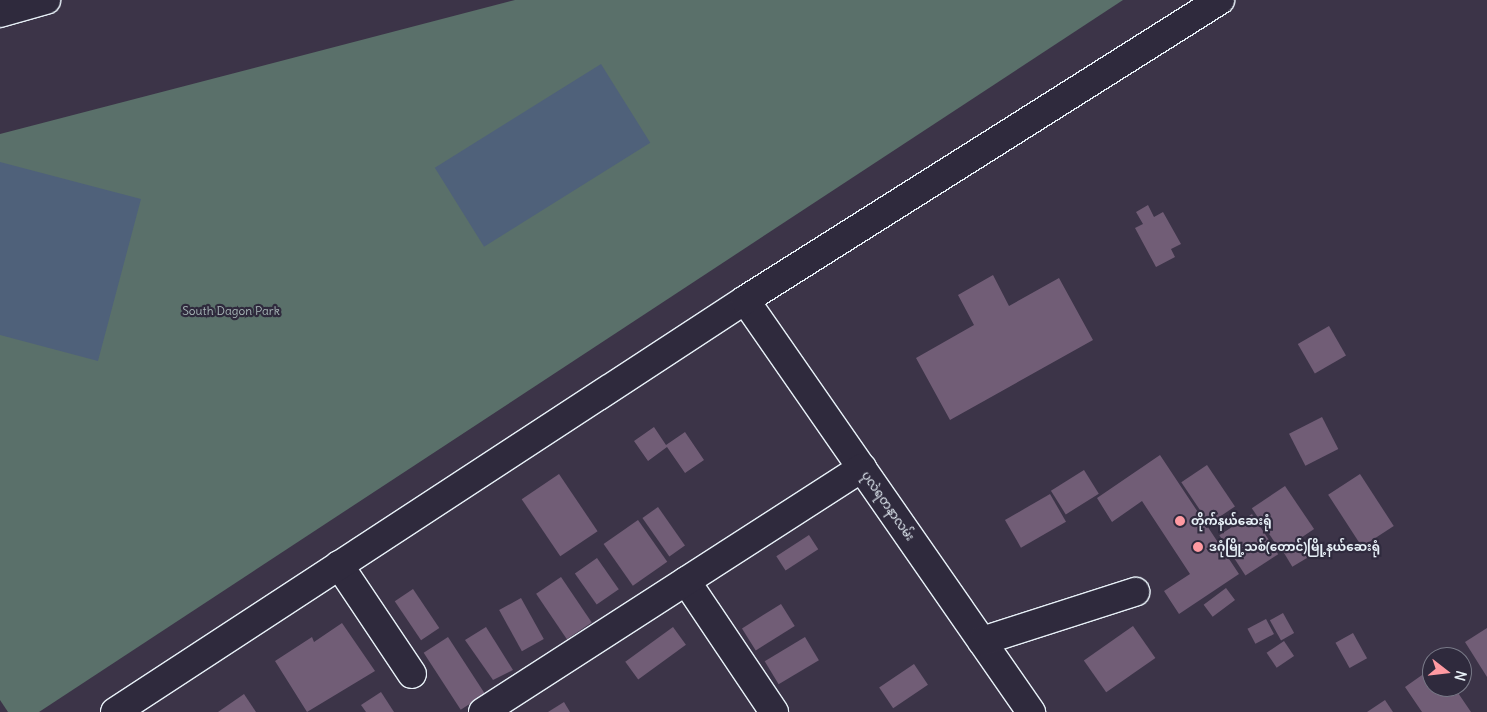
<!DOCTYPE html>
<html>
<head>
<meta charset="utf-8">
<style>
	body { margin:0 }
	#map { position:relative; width:1487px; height:712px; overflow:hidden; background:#3c3448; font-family:Delius,"Noto Sans Myanmar",sans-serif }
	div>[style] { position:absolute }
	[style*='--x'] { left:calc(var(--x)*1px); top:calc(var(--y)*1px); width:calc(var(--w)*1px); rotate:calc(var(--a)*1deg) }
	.green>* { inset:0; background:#5a706a }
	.water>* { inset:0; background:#4f617a; transform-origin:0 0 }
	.building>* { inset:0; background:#715d76; transform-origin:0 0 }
	.roads { filter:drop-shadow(1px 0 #e8f1f8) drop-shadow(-1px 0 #e8f1f8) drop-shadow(0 1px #e8f1f8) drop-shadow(0 -1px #e8f1f8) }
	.minor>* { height:28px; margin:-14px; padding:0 14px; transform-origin:14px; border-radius:14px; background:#2f2a3d }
	.major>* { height:28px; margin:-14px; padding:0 14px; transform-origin:14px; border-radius:14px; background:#2f2a3d }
	.dots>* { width:14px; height:14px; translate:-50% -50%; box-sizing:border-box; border:2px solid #2f2a3d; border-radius:50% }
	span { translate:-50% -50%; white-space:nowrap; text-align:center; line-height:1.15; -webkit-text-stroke:4.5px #2f2a3d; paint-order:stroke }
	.park-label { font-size:12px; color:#a8b7b8 }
	.street-label { font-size:12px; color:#e8f1f8 }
	.poi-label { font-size:12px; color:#e8f1f8; font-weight:700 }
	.left { translate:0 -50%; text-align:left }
	.north { position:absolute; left:1422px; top:647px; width:50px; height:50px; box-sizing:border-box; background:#2f2a3d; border:1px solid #797a88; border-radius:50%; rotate:106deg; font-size:14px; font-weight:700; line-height:20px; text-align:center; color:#e8f1f8 }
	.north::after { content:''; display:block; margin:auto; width:18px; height:22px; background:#ff9aa2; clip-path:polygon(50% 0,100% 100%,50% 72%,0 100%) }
</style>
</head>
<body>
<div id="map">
	<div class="green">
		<div style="clip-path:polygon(515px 0,1123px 0,39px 712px,8px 712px,0 700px,0 134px)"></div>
	</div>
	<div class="water">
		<div style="left:601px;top:64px;width:93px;height:196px;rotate:58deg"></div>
		<div style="clip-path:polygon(0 162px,141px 199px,98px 361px,0 335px)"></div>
	</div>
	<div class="building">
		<div style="clip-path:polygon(1148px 205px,1154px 217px,1163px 212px,1181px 244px,1171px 249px,1175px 257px,1156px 267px,1135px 228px,1143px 224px,1136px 212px)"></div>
		<div style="clip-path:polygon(993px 275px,1009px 306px,1059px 278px,1093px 340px,950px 420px,916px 358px,974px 325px,958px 295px)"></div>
		<div style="left:1329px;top:326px;width:34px;height:36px;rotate:60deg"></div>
		<div style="left:1322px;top:417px;width:36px;height:37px;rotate:63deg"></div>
		<div style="clip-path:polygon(654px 427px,666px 445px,685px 432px,704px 460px,685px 473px,667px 447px,648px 461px,634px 441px)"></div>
		<div style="clip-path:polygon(1160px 455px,1239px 574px,1179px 614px,1164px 591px,1190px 574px,1142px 501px,1112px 522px,1097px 498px)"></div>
		<div style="left:1207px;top:465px;width:50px;height:31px;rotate:56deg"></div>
		<div style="left:1084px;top:470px;width:28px;height:39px;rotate:58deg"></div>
		<div style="left:559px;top:474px;width:69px;height:45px;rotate:56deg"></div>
		<div style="left:1360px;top:474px;width:62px;height:38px;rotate:57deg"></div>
		<div style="left:1285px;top:486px;width:52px;height:40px;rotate:56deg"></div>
		<div style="left:1050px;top:494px;width:32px;height:52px;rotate:60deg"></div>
		<div style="left:658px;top:507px;width:47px;height:19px;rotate:55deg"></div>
		<div style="left:1252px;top:514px;width:48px;height:39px;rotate:57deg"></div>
		<div style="left:638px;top:520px;width:51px;height:42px;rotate:55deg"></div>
		<div style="left:809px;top:535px;width:17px;height:39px;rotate:57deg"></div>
		<div style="left:1299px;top:543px;width:17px;height:18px;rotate:59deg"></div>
		<div style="left:597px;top:558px;width:38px;height:27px;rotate:55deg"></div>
		<div style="left:561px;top:577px;width:55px;height:30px;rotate:56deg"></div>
		<div style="left:1226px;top:588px;width:15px;height:28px;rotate:53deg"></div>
		<div style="left:413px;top:589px;width:47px;height:22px;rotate:56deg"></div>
		<div style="left:521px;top:598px;width:47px;height:25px;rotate:61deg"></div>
		<div style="left:781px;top:604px;width:26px;height:46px;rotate:58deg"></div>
		<div style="left:1283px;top:613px;width:23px;height:15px;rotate:61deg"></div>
		<div style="left:1266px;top:619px;width:17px;height:21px;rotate:62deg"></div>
		<div style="clip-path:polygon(342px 623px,375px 671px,307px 712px,275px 661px,312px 637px,314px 642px)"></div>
		<div style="left:1133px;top:626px;width:39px;height:60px;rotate:55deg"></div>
		<div style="clip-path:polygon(486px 627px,513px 670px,493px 680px,465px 640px)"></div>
		<div style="left:673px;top:627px;width:22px;height:59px;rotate:54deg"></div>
		<div style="clip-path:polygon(1487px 628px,1487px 677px,1465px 642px)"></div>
		<div style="left:1353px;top:633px;width:29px;height:20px;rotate:61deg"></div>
		<div style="left:448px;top:637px;width:68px;height:29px;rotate:57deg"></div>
		<div style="left:805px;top:637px;width:27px;height:47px;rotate:59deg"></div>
		<div style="left:1284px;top:641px;width:18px;height:21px;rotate:56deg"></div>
		<div style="left:914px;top:664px;width:25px;height:42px;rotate:56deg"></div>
		<div style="clip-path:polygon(1432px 668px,1432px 687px,1454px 687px,1471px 712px,1422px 712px,1405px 687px)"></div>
		<div style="clip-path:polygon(381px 692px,394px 712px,366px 712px,361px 705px)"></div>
		<div style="clip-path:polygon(244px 694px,256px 712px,218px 712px)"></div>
		<div style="clip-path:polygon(1385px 700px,1393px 712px,1367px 712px)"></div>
		<div style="clip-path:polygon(564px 702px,570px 712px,548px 712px)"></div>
	</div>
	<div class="roads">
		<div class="minor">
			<div style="--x:0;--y:13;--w:48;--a:-15.8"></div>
			<div style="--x:745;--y:300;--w:502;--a:55.23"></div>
			<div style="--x:339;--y:565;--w:131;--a:56.2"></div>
			<div style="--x:686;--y:581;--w:158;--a:56.1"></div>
			<div style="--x:982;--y:641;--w:161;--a:-17.8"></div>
			<div style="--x:483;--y:712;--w:451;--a:-32.8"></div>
		</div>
		<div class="major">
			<div style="--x:115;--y:712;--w:753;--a:-33.18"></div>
			<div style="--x:745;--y:300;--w:562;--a:-32.28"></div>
		</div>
	</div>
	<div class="dots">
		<div style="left:1180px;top:521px;background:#ff9aa2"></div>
		<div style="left:1198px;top:547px;background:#ff9aa2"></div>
	</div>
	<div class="park-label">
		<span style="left:231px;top:311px">South Dagon Park</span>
	</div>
	<div class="street-label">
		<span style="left:888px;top:506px;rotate:55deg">ပုလဲရတနာလမ်း</span>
	</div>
	<div class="poi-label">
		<span class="left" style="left:1191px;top:521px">တိုက်နယ်ဆေးရုံ</span>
		<span class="left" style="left:1209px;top:547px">ဒဂုံမြို့သစ်(တောင်)မြို့နယ်ဆေးရုံ</span>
	</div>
	<div class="north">N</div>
</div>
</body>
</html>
